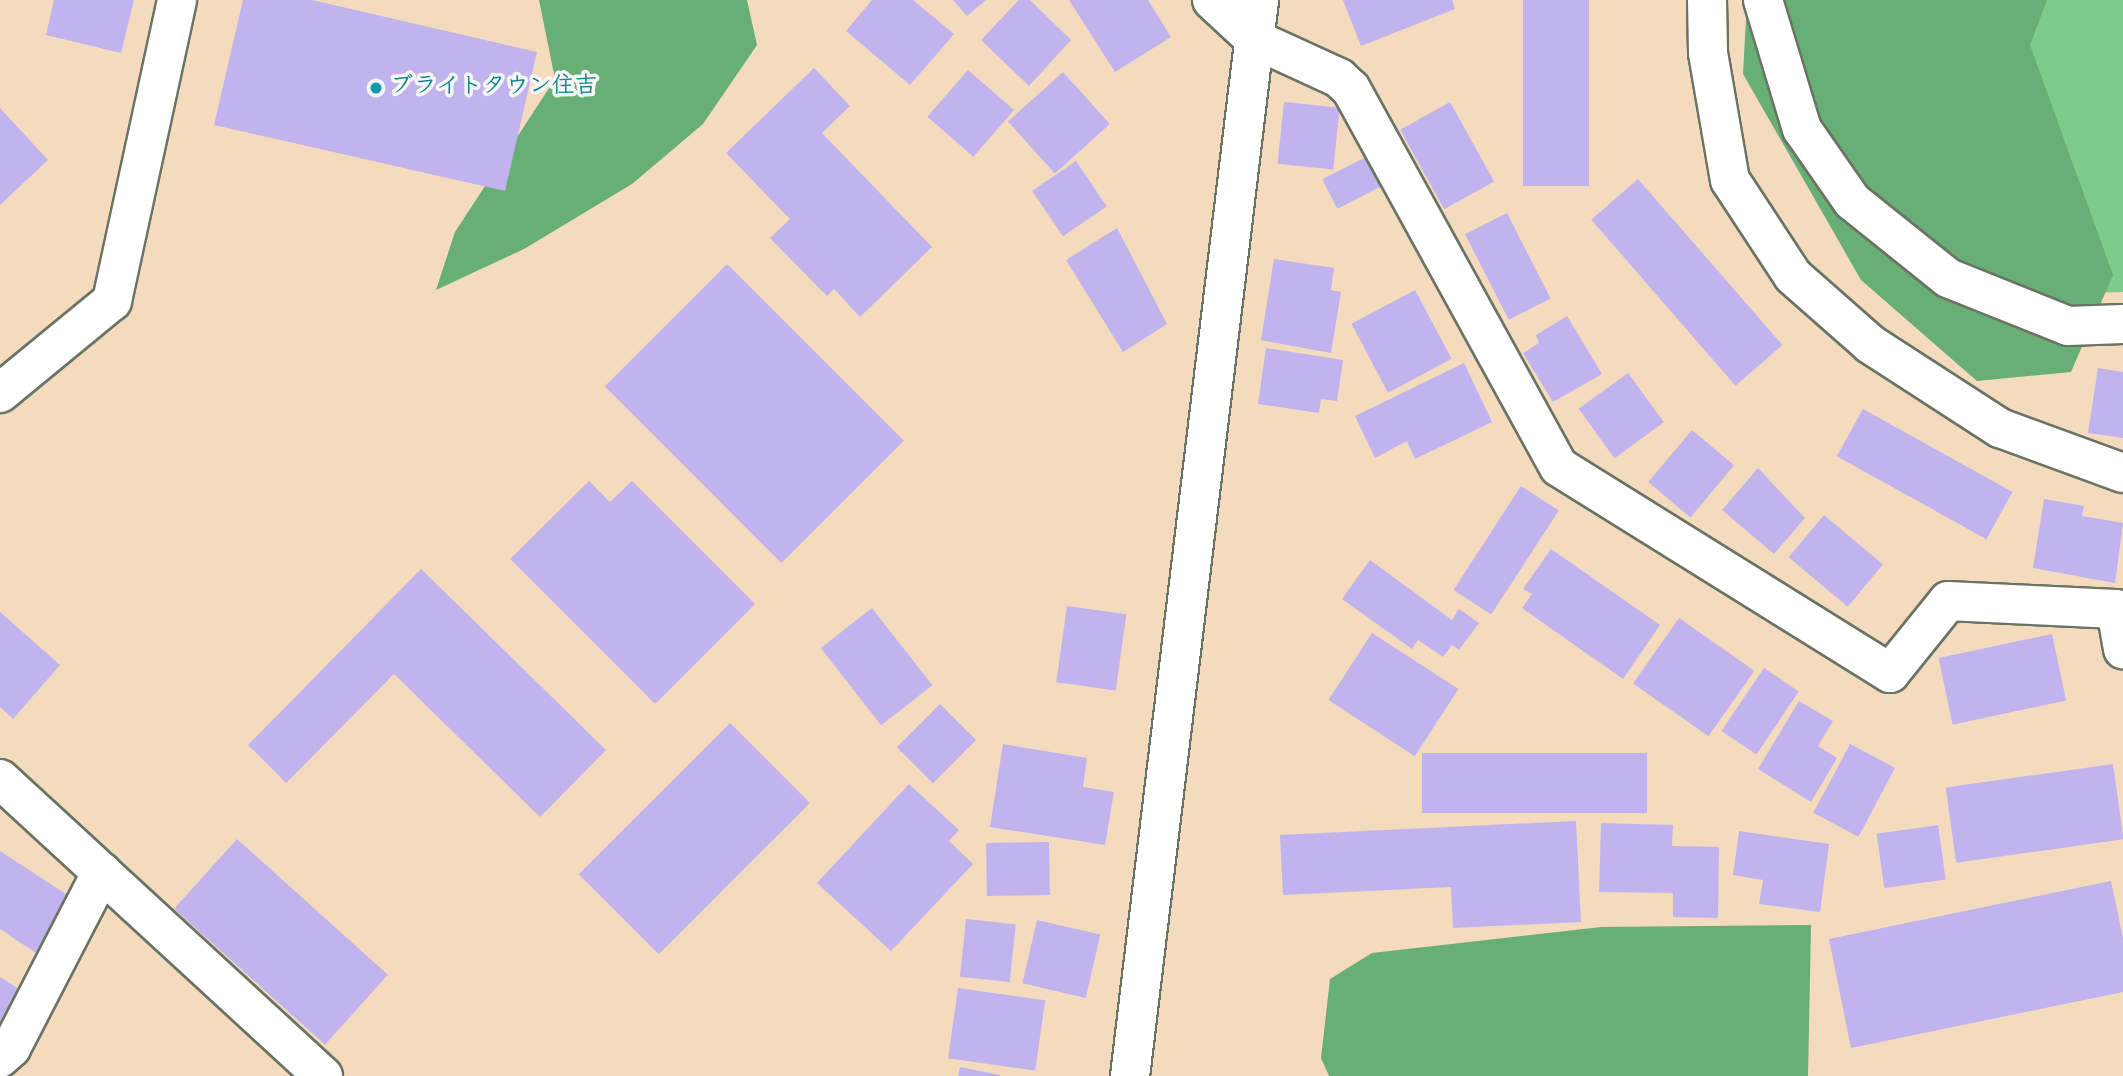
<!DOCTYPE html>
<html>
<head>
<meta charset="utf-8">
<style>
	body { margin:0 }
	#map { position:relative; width:2123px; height:1076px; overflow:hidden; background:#f4dbbe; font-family:"Gochi Hand","Klee One",sans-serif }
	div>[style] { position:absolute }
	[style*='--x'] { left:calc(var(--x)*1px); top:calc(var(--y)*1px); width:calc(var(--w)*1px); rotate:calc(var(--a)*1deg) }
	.green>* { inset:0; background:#7fcb89 }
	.forest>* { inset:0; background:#67af75 }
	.building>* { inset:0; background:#c1b3ee; transform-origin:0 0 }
	.roads { filter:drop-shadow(2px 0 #6a7464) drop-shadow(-2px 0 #6a7464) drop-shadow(0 2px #6a7464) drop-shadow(0 -2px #6a7464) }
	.minor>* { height:38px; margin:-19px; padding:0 19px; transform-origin:19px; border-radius:19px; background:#fff }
	.tertiary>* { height:38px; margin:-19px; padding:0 19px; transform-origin:19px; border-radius:19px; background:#fff }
	.dots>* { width:19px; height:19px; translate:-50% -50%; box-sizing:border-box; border:4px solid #f6f6f2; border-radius:50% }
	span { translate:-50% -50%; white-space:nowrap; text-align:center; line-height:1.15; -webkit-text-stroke:7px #f6f6f2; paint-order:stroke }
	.culture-label { font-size:23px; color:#0d838f; font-weight:700 }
	.left { translate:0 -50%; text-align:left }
</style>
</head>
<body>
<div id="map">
	<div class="green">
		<div style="clip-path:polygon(1806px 0,2123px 0,2123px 292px,2086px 293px)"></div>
	</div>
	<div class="forest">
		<div style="clip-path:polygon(539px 0,747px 0,757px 45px,703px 124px,632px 184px,524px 249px,436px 290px,455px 232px,555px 79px)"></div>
		<div style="clip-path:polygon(1747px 0,2047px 0,2030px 45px,2113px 275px,2071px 372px,1977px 381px,1861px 280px,1743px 74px)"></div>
		<div style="clip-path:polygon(1811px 925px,1808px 1076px,1329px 1076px,1321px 1058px,1330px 979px,1372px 953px,1601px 927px)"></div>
	</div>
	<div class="building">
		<div style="clip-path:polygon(54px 0,134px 0,121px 53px,46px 35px)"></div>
		<div style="clip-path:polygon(243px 0,312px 0,537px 52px,505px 191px,214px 125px)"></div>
		<div style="clip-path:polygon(872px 0,913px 0,954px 34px,910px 85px,846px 31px)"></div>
		<div style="clip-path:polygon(953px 0,986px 0,967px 16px)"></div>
		<div style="clip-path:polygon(1019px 0,1030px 0,1071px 40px,1029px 86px,981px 40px)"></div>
		<div style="clip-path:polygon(1069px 0,1148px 0,1171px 37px,1115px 72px)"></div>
		<div style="clip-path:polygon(1343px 0,1452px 0,1455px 9px,1361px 46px)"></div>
		<div style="left:1523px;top:0;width:66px;height:186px"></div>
		<div style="clip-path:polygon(814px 68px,850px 106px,822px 133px,932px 247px,860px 317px,834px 289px,827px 296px,770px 238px,790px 219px,726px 153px)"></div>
		<div style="left:968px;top:70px;width:61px;height:62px;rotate:41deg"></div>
		<div style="left:1063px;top:72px;width:70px;height:74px;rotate:48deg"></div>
		<div style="left:1284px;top:102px;width:56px;height:62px;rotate:6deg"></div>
		<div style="left:1450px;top:102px;width:91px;height:57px;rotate:61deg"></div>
		<div style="clip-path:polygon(0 108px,48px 160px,0 205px)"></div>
		<div style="left:1366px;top:157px;width:33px;height:49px;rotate:63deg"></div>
		<div style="left:1076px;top:161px;width:55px;height:53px;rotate:56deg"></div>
		<div style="left:1638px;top:179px;width:220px;height:62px;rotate:49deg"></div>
		<div style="left:1507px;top:213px;width:96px;height:47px;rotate:63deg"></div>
		<div style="clip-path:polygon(1117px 228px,1167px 324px,1123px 352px,1066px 260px)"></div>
		<div style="clip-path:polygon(1274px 259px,1334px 268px,1331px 290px,1341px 292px,1331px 353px,1261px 340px)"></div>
		<div style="left:727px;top:264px;width:250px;height:173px;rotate:45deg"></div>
		<div style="left:1415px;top:290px;width:78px;height:72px;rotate:62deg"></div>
		<div style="clip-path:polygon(1567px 316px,1602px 374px,1553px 402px,1523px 353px,1539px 343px,1536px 335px)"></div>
		<div style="clip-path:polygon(1266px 348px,1343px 360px,1337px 401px,1321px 399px,1319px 413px,1258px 404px)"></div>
		<div style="clip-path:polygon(1464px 363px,1492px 422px,1415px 459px,1407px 441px,1375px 458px,1355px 416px)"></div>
		<div style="clip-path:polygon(2098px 368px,2123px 372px,2123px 438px,2088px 433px)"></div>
		<div style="left:1628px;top:373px;width:61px;height:61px;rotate:54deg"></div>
		<div style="left:1863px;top:409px;width:171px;height:54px;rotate:29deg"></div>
		<div style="left:1692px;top:430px;width:55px;height:68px;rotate:40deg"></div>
		<div style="clip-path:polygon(1758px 468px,1805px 518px,1774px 554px,1722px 510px)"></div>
		<div style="clip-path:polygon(589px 481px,610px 502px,632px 481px,755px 604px,655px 704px,510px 559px)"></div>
		<div style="left:1521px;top:486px;width:45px;height:124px;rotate:33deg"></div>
		<div style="clip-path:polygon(2044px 499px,2084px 506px,2082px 516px,2123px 523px,2115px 583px,2033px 568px)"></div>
		<div style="left:1824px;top:515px;width:77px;height:55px;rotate:40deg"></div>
		<div style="clip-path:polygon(1551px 549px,1660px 625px,1623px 679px,1522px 608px,1532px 594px,1523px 589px)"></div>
		<div style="clip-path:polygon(1370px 560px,1452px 620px,1459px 609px,1479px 623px,1459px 650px,1452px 645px,1443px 657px,1418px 640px,1412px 649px,1342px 599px)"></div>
		<div style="clip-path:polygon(421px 569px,606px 750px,540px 817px,394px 674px,286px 783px,248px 745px)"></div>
		<div style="left:1067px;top:606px;width:60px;height:77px;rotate:8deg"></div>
		<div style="left:872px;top:608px;width:98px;height:65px;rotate:52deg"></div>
		<div style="clip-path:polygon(0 612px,60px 665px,13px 719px,0 707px)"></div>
		<div style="left:1679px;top:618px;width:92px;height:80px;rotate:35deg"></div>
		<div style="left:1372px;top:633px;width:103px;height:80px;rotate:33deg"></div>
		<div style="left:2052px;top:634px;width:68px;height:116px;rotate:78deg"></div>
		<div style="left:1764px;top:668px;width:42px;height:76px;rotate:34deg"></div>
		<div style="clip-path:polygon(1799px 701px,1833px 721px,1818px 746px,1837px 758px,1811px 802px,1758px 769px)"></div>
		<div style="left:940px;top:704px;width:51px;height:61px;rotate:45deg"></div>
		<div style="left:730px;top:723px;width:113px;height:214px;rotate:45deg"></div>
		<div style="clip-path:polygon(1003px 744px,1087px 758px,1083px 787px,1114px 792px,1105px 845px,990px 827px)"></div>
		<div style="left:1850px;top:744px;width:51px;height:78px;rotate:28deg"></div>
		<div style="left:1647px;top:753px;width:60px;height:225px;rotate:90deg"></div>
		<div style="left:2113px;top:764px;width:76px;height:169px;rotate:82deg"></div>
		<div style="clip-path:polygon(909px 784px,959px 830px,949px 841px,973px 864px,891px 951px,817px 883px)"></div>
		<div style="clip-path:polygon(1576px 821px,1581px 922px,1453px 928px,1451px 887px,1283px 895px,1280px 835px)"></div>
		<div style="clip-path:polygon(1601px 823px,1673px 825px,1672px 846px,1719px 847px,1718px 918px,1673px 917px,1673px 893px,1599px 892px)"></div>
		<div style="left:1938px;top:825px;width:55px;height:62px;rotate:82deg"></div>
		<div style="clip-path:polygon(1739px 831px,1829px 844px,1820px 912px,1759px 904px,1763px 880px,1733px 875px)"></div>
		<div style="left:237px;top:839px;width:203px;height:94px;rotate:42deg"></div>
		<div style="left:1049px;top:842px;width:53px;height:63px;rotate:89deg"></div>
		<div style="clip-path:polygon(0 851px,75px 900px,39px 955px,0 929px)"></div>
		<div style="clip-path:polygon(2111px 881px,2123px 938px,2123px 992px,1851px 1048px,1829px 939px)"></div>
		<div style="left:966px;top:919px;width:50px;height:58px;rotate:6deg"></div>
		<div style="left:1037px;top:920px;width:65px;height:65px;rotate:13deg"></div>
		<div style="clip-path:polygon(0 977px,19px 989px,0 1021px)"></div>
		<div style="left:958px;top:988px;width:88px;height:71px;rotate:8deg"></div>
		<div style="clip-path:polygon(960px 1067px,1000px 1075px,1000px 1076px,958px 1076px)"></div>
	</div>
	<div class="roads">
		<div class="minor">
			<div style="--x:1212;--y:0;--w:57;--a:42.9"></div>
			<div style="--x:1254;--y:39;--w:94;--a:24.6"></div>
			<div style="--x:1339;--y:78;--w:16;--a:43"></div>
			<div style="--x:1351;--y:89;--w:431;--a:61.2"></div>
			<div style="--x:1559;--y:467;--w:390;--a:31.9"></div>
			<div style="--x:1890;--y:673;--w:92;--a:-51.1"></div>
			<div style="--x:1948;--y:601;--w:168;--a:2.7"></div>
			<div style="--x:2116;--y:609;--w:41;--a:80.1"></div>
			<div style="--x:1707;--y:0;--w:53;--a:88.9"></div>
			<div style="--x:1708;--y:53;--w:129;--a:80.2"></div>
			<div style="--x:1730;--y:180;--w:115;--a:56.7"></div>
			<div style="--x:1793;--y:276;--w:103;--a:41.4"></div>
			<div style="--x:1870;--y:344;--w:155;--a:32.9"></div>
			<div style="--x:2000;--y:428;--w:131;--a:20.1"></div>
			<div style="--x:1763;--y:0;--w:135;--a:73.2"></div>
			<div style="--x:1802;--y:129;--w:88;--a:55.2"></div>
			<div style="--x:1852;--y:201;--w:123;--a:38.7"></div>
			<div style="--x:1948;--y:278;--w:129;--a:21.8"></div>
			<div style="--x:2068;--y:326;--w:55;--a:-2.1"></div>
			<div style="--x:0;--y:393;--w:145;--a:-39.4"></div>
			<div style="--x:112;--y:301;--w:308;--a:-77.8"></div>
			<div style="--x:0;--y:779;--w:439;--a:42.6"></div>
			<div style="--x:0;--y:1058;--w:15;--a:-42"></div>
			<div style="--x:11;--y:1048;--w:198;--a:-62.7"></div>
		</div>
		<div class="tertiary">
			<div style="--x:1130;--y:1076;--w:1084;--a:-83.16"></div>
		</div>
	</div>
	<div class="dots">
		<div style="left:376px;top:88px;background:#0f9aa8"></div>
	</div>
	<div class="culture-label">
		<span class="left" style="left:390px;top:88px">ブライトタウン住吉</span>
	</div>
</div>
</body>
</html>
